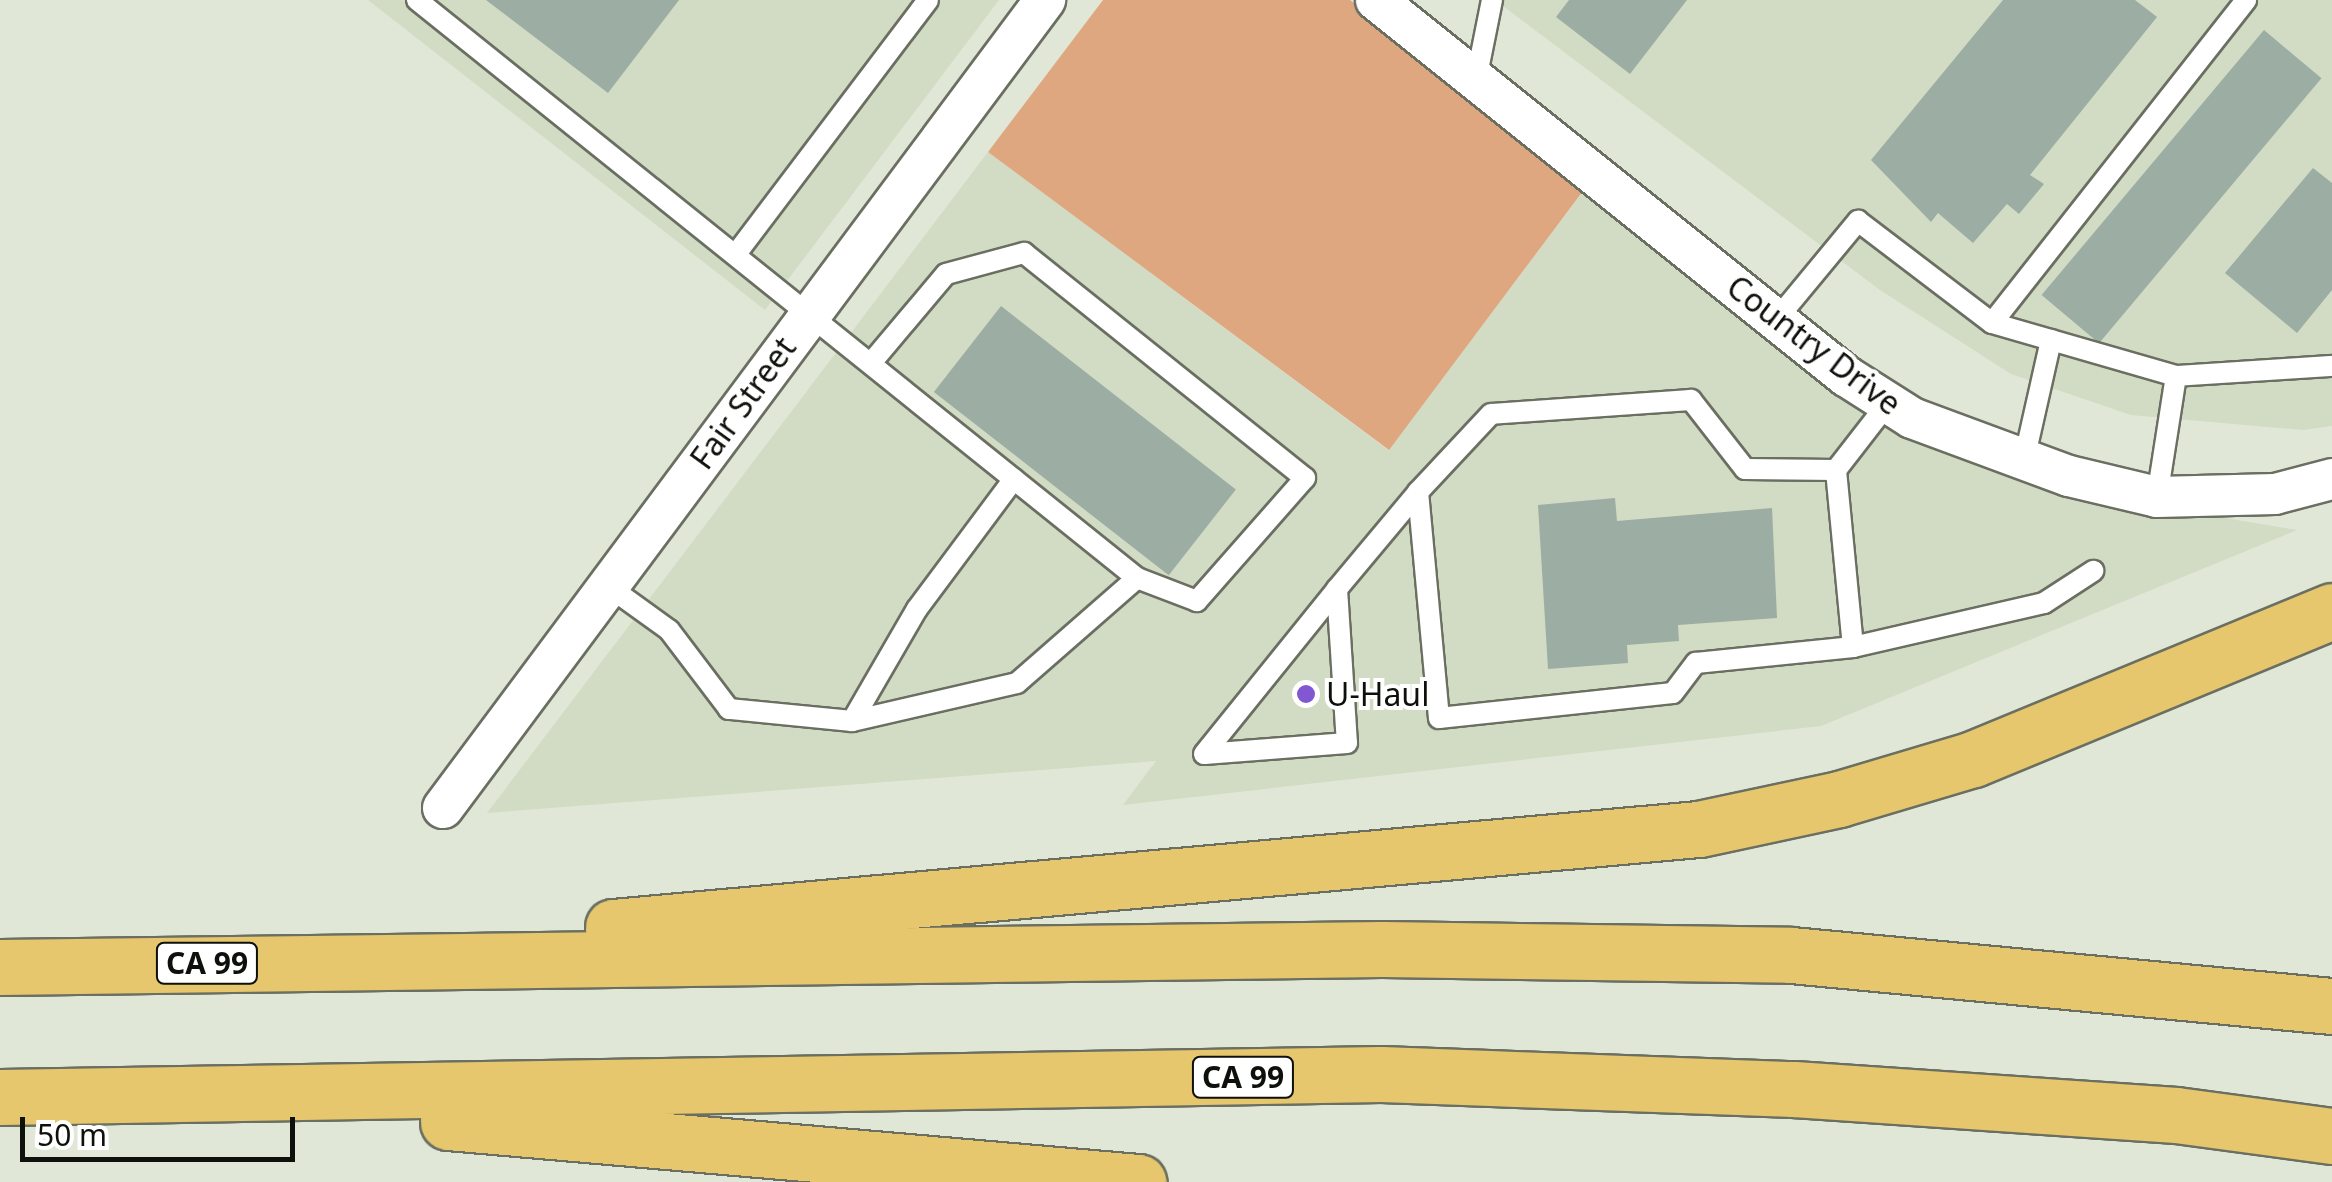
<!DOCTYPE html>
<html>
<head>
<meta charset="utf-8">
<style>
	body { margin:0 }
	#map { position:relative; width:2332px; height:1182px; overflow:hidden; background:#e0e7d7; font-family:"Noto Sans",sans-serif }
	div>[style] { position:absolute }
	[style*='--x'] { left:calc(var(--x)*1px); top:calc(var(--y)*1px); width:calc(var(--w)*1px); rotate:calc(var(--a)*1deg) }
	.built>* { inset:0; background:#d2dbc4 }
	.green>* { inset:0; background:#dfa77f }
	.building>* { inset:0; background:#9cada3; transform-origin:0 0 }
	.roads { filter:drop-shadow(2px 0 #6a6f61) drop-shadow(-2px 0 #6a6f61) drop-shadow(0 2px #6a6f61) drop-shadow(0 -2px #6a6f61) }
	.lane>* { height:20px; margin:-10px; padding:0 10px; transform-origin:10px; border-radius:10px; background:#fff }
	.street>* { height:40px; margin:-20px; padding:0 20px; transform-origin:20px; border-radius:20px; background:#fff }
	.highway>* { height:55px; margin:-27.5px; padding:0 27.5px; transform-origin:27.5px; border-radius:27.5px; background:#e6c76e }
	.dots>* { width:28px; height:28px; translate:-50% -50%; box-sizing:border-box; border:5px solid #fff; border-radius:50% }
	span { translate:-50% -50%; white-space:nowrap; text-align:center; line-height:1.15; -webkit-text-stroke:8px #fff; paint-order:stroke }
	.shield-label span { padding:2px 8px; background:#fff; border:2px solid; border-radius:8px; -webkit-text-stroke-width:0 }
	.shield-label { font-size:30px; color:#0e110b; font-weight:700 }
	.street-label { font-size:32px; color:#0e110b }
	.poi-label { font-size:32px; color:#0e110b }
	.left { translate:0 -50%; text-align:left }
	.scale { position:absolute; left:20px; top:1117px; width:275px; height:45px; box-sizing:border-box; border:5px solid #0e110b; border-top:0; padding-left:12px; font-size:30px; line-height:35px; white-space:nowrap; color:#0e110b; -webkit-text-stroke:8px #fff; paint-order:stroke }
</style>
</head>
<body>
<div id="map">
	<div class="built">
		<div style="clip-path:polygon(368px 0,999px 0,765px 310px)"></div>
		<div style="clip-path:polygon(1495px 0,2332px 0,2332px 426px,2303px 430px,2131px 415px,2011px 374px,1880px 290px)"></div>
		<div style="clip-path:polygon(988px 152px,1388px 450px,1582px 193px,1843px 397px,2092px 496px,2297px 530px,1821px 726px,1123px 805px,1156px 761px,487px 813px)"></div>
	</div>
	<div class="green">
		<div style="clip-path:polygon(1103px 0,1350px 0,1589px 183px,1389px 450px,988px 152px)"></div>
	</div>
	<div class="building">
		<div style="clip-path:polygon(486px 0,679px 0,608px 93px)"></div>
		<div style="clip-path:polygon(1569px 0,1687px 0,1630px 74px,1556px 17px)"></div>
		<div style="clip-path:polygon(2003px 0,2135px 0,2157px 17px,2030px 175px,2044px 184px,2019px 214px,2007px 204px,1973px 243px,1938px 213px,1931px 222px,1871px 160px)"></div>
		<div style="left:2264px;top:30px;width:75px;height:346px;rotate:40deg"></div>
		<div style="clip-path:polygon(2313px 168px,2332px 183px,2332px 290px,2297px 333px,2225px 273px)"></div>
		<div style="left:1001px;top:306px;width:298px;height:109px;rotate:38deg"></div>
		<div style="clip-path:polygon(1615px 498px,1617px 521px,1772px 508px,1777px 618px,1678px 625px,1679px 641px,1627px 645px,1628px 663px,1548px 669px,1538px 505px)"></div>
	</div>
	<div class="roads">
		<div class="lane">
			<div style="--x:417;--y:0;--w:923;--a:38.76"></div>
			<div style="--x:1137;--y:578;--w:159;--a:138.8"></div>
			<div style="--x:1017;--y:683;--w:169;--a:167"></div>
			<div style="--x:852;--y:721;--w:124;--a:-174.4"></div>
			<div style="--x:729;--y:709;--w:99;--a:-127.2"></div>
			<div style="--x:669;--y:630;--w:75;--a:-144.2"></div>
			<div style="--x:1476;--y:80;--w:82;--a:-78.7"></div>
			<div style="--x:736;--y:254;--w:318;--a:-52.9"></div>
			<div style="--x:1776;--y:320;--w:129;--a:-50.4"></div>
			<div style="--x:1858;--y:221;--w:168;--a:37.3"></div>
			<div style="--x:1992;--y:323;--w:411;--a:-51.8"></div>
			<div style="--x:1992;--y:323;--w:191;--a:16.1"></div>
			<div style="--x:2176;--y:376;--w:156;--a:-3.7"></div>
			<div style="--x:871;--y:363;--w:116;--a:-49.9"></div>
			<div style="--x:946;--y:274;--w:81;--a:-15.1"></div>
			<div style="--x:1024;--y:253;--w:360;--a:38.7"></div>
			<div style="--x:1305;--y:478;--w:164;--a:131.3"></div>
			<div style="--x:1197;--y:601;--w:64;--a:-159"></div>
			<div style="--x:2024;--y:460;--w:123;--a:-77.3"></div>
			<div style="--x:1836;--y:470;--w:91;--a:-179.4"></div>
			<div style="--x:1745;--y:469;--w:88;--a:-128"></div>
			<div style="--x:1691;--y:400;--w:200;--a:176"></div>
			<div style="--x:1491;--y:414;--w:107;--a:133.1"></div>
			<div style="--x:1418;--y:492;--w:227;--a:84.7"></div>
			<div style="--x:1439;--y:718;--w:235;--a:-6.1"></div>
			<div style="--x:1673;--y:693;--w:38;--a:-53"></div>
			<div style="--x:1696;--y:663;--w:158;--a:-5.8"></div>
			<div style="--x:1853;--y:647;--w:178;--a:-95.5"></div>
			<div style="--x:1836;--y:470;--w:85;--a:-52.2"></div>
			<div style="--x:2157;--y:497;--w:122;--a:-81.1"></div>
			<div style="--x:1337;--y:589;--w:154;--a:86.3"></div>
			<div style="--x:1347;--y:743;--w:143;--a:175.6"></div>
			<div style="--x:1204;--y:754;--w:212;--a:-51.1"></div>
			<div style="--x:1337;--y:589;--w:126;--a:-50.1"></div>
			<div style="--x:1853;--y:647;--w:196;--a:-13"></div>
			<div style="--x:2044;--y:603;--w:59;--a:-33.1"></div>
			<div style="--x:852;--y:721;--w:129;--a:-59.9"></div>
			<div style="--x:917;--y:609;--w:162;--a:-53.3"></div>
		</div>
		<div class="street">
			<div style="--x:1376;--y:0;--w:602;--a:38.66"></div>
			<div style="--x:1846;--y:376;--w:78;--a:32.5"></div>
			<div style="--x:1912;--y:418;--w:167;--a:20.3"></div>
			<div style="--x:2069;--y:476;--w:90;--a:13.4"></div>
			<div style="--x:2157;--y:497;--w:118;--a:-1.5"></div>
			<div style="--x:2275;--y:494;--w:59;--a:-14.7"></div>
			<div style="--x:443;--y:808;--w:1008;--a:-53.31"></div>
		</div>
		<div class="highway">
			<div style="--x:613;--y:927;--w:1090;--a:-5.16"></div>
			<div style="--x:1699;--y:829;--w:143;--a:-12.1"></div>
			<div style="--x:1839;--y:799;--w:140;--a:-16.6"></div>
			<div style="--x:1973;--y:759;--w:388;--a:-22.4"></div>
			<div style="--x:0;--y:967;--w:1382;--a:-0.75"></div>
			<div style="--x:1382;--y:949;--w:409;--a:0.8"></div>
			<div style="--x:1791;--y:955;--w:543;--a:5.39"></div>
			<div style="--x:0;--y:1097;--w:1381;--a:-0.95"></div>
			<div style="--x:1381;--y:1074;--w:413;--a:2.1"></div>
			<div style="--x:1794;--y:1089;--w:383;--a:3.9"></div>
			<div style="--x:2176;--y:1115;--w:157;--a:7.7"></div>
			<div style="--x:448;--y:1122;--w:693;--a:4.97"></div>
		</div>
	</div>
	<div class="dots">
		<div style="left:1306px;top:694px;background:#8158d2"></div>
	</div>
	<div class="shield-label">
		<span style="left:207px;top:963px">CA 99</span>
		<span style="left:1243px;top:1077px">CA 99</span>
	</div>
	<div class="street-label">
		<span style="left:1814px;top:345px;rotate:37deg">Country Drive</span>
		<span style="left:743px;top:403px;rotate:-54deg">Fair Street</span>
	</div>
	<div class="poi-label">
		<span class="left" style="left:1326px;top:694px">U-Haul</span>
	</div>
	<div class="scale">50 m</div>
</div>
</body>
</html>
